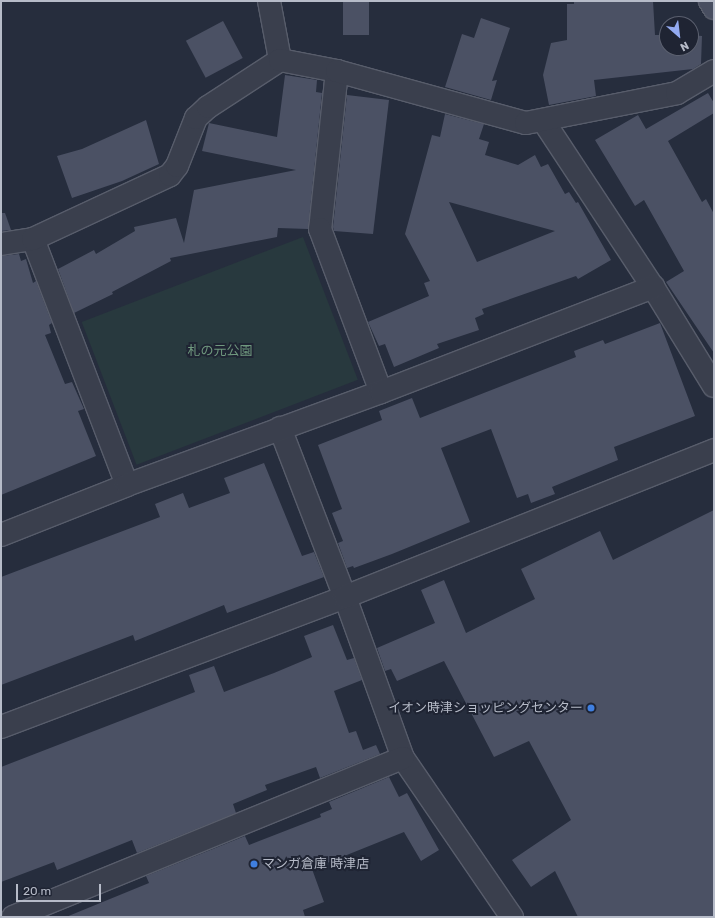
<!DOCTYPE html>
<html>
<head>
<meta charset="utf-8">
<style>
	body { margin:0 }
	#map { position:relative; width:715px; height:918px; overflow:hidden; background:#262d3d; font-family:Rubik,"Noto Sans JP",sans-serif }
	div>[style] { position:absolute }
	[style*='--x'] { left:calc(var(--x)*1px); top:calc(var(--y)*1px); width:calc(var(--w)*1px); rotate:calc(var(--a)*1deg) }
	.green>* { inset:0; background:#28393e; transform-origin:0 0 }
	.building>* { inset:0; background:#4b5164; transform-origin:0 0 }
	.roads { filter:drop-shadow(1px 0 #585d6b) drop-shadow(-1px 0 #585d6b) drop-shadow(0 1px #585d6b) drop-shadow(0 -1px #585d6b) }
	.street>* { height:22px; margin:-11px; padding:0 11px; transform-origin:11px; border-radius:11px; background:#3a3f4d }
	.secondary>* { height:22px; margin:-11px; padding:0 11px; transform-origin:11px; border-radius:11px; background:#484e60 }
	.dots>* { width:11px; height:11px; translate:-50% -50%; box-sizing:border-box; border:2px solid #1f2433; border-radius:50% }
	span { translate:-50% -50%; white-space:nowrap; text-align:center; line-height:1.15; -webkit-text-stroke:4px #1f2433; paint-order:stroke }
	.park-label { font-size:13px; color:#6f987e }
	.poi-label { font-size:13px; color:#b6bbc8 }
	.right { translate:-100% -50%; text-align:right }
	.left { translate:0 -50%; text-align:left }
	.frame { position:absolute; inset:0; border:2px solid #b6bbc8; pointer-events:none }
	.north { position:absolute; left:659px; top:16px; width:40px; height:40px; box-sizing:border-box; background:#1f2433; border:1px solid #5b606f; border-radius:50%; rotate:152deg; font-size:11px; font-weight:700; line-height:16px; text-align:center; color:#b6bbc8 }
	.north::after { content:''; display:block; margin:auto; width:14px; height:18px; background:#93aaf1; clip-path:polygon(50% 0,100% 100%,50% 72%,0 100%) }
	.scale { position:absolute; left:16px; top:884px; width:85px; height:18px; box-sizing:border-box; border:2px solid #b6bbc8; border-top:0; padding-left:5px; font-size:12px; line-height:14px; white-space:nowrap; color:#b6bbc8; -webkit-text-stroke:3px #1f2433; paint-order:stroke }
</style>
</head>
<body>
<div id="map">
	<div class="green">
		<div style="left:303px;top:237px;width:153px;height:237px;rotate:69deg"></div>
	</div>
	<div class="building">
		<div style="left:343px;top:1px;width:26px;height:34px"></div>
		<div style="clip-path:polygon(574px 1px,653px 1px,655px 35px,667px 35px,667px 48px,691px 48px,691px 35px,702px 36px,701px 64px,693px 69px,594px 80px,596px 96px,549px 105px,543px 75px,551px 43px,567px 40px,567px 4px,574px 4px)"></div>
		<div style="clip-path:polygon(481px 18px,510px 28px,492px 81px,497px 80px,491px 100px,445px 87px,462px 34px,474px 38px)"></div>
		<div style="left:223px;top:21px;width:42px;height:42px;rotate:62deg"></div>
		<div style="clip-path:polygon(285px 75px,317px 80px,316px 92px,322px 93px,308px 229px,278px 228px,277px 237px,170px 258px,171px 261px,112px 292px,113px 294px,74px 313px,58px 269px,94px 250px,96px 254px,135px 231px,134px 227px,176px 218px,184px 243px,194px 190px,296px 170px,202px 151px,209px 123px,277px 137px)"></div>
		<div style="clip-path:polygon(708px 93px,714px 103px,714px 113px,668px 141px,702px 202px,706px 199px,714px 214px,714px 353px,666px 282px,684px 271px,644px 200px,635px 206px,595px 140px,638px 115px,646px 129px)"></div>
		<div style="clip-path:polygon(347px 95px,389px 100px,373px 234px,334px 231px,333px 227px)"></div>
		<div style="clip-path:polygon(evenodd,445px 114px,484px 124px,479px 139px,489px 142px,485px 155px,518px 165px,535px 155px,541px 167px,548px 164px,565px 194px,569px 192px,576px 203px,578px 202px,611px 260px,578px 279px,576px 276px,482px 309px,484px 314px,475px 318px,479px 330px,437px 344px,439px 348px,394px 367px,385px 344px,379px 346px,368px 322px,429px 296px,424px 283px,430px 281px,405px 234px,432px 135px,440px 137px,445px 114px,449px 202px,555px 231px,477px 262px,449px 202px)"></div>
		<div style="clip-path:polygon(146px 120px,159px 164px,122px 181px,72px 198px,57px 156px,82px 149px)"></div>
		<div style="clip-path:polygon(1px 213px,5px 213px,11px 230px,1px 231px)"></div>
		<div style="clip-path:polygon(19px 254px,21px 261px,26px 259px,33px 283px,36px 281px,52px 323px,49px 325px,51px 333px,45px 335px,65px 384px,72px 382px,84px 409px,78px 411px,96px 456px,1px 495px,1px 256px)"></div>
		<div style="clip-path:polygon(660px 323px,695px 416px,614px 447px,618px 460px,552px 487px,555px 494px,531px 503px,528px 494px,517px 498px,491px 429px,441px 448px,470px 522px,392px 554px,354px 568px,353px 566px,347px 568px,338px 543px,343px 541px,332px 513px,342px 509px,318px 445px,382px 420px,379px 411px,412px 398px,420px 418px,576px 357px,574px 351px,603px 340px,605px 344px)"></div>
		<div style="clip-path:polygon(264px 463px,302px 556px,314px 552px,324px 577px,227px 613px,224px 605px,135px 641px,133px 635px,1px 685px,1px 577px,160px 517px,155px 504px,183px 493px,189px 508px,230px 493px,224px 478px)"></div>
		<div style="clip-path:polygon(714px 510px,714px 917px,578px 917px,555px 871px,531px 887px,512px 860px,571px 820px,529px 741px,494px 757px,444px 661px,397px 681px,391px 669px,385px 671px,377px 648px,435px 623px,421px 590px,444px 580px,466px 633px,535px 599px,521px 569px,600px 531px,613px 560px)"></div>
		<div style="clip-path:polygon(333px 625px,347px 660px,354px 658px,362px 680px,334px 691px,349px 733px,356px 731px,363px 750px,376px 745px,380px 754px,320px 778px,316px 767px,265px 785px,267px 790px,233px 804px,236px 813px,137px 853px,132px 840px,57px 870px,54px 862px,1px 882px,1px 767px,195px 692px,189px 675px,214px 666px,224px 692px,274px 673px,312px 657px,304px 636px)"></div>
		<div style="clip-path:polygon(389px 777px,399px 797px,407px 793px,439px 850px,421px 861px,404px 832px,312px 869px,324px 902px,303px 910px,305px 917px,66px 917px,149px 883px,146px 876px,245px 836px,249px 845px,321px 817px,320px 814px,332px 809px,329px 802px)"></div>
	</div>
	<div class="roads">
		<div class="street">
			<div style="--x:269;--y:1;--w:60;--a:79.4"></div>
			<div style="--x:337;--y:71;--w:159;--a:96.1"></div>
			<div style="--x:320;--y:229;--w:174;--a:69.5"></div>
			<div style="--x:544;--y:122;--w:198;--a:56.6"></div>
			<div style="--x:653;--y:287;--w:116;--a:58.4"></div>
			<div style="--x:33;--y:239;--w:263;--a:69.1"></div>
			<div style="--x:1;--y:244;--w:32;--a:-9"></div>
			<div style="--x:33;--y:239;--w:151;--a:-25"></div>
			<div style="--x:170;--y:175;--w:11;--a:-52"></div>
			<div style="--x:177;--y:166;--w:52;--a:-68.4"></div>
			<div style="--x:196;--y:118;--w:16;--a:-43"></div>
			<div style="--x:208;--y:107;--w:86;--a:-33.1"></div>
			<div style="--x:280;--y:60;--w:58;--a:10.9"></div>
			<div style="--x:337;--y:71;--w:196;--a:15.4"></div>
			<div style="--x:526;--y:123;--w:154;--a:-11.2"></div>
			<div style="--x:677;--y:93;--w:43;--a:-30.7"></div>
			<div style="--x:280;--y:428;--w:181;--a:69"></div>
			<div style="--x:345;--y:597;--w:171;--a:70.2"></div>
			<div style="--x:403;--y:758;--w:193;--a:55.6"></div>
			<div style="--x:1;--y:535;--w:136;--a:-21.6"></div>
			<div style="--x:127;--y:485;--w:270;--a:-20.1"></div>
			<div style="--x:381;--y:392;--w:292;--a:-21.1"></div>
			<div style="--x:1;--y:727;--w:368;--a:-20.7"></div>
			<div style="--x:345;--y:597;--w:397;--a:-21.7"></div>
			<div style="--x:13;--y:917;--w:421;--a:-22.2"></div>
		</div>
		<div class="secondary">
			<div style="--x:710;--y:1;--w:8;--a:60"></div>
		</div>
	</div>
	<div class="dots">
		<div style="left:591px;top:708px;background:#3f7fe0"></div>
		<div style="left:254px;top:864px;background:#3f7fe0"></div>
	</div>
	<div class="park-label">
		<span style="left:220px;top:351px">札の元公園</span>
	</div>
	<div class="poi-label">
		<span class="right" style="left:583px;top:708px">イオン時津ショッピングセンター</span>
		<span class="left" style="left:262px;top:864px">マンガ倉庫 時津店</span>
	</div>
	<div class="frame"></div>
	<div class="north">N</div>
	<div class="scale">20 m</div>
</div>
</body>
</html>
